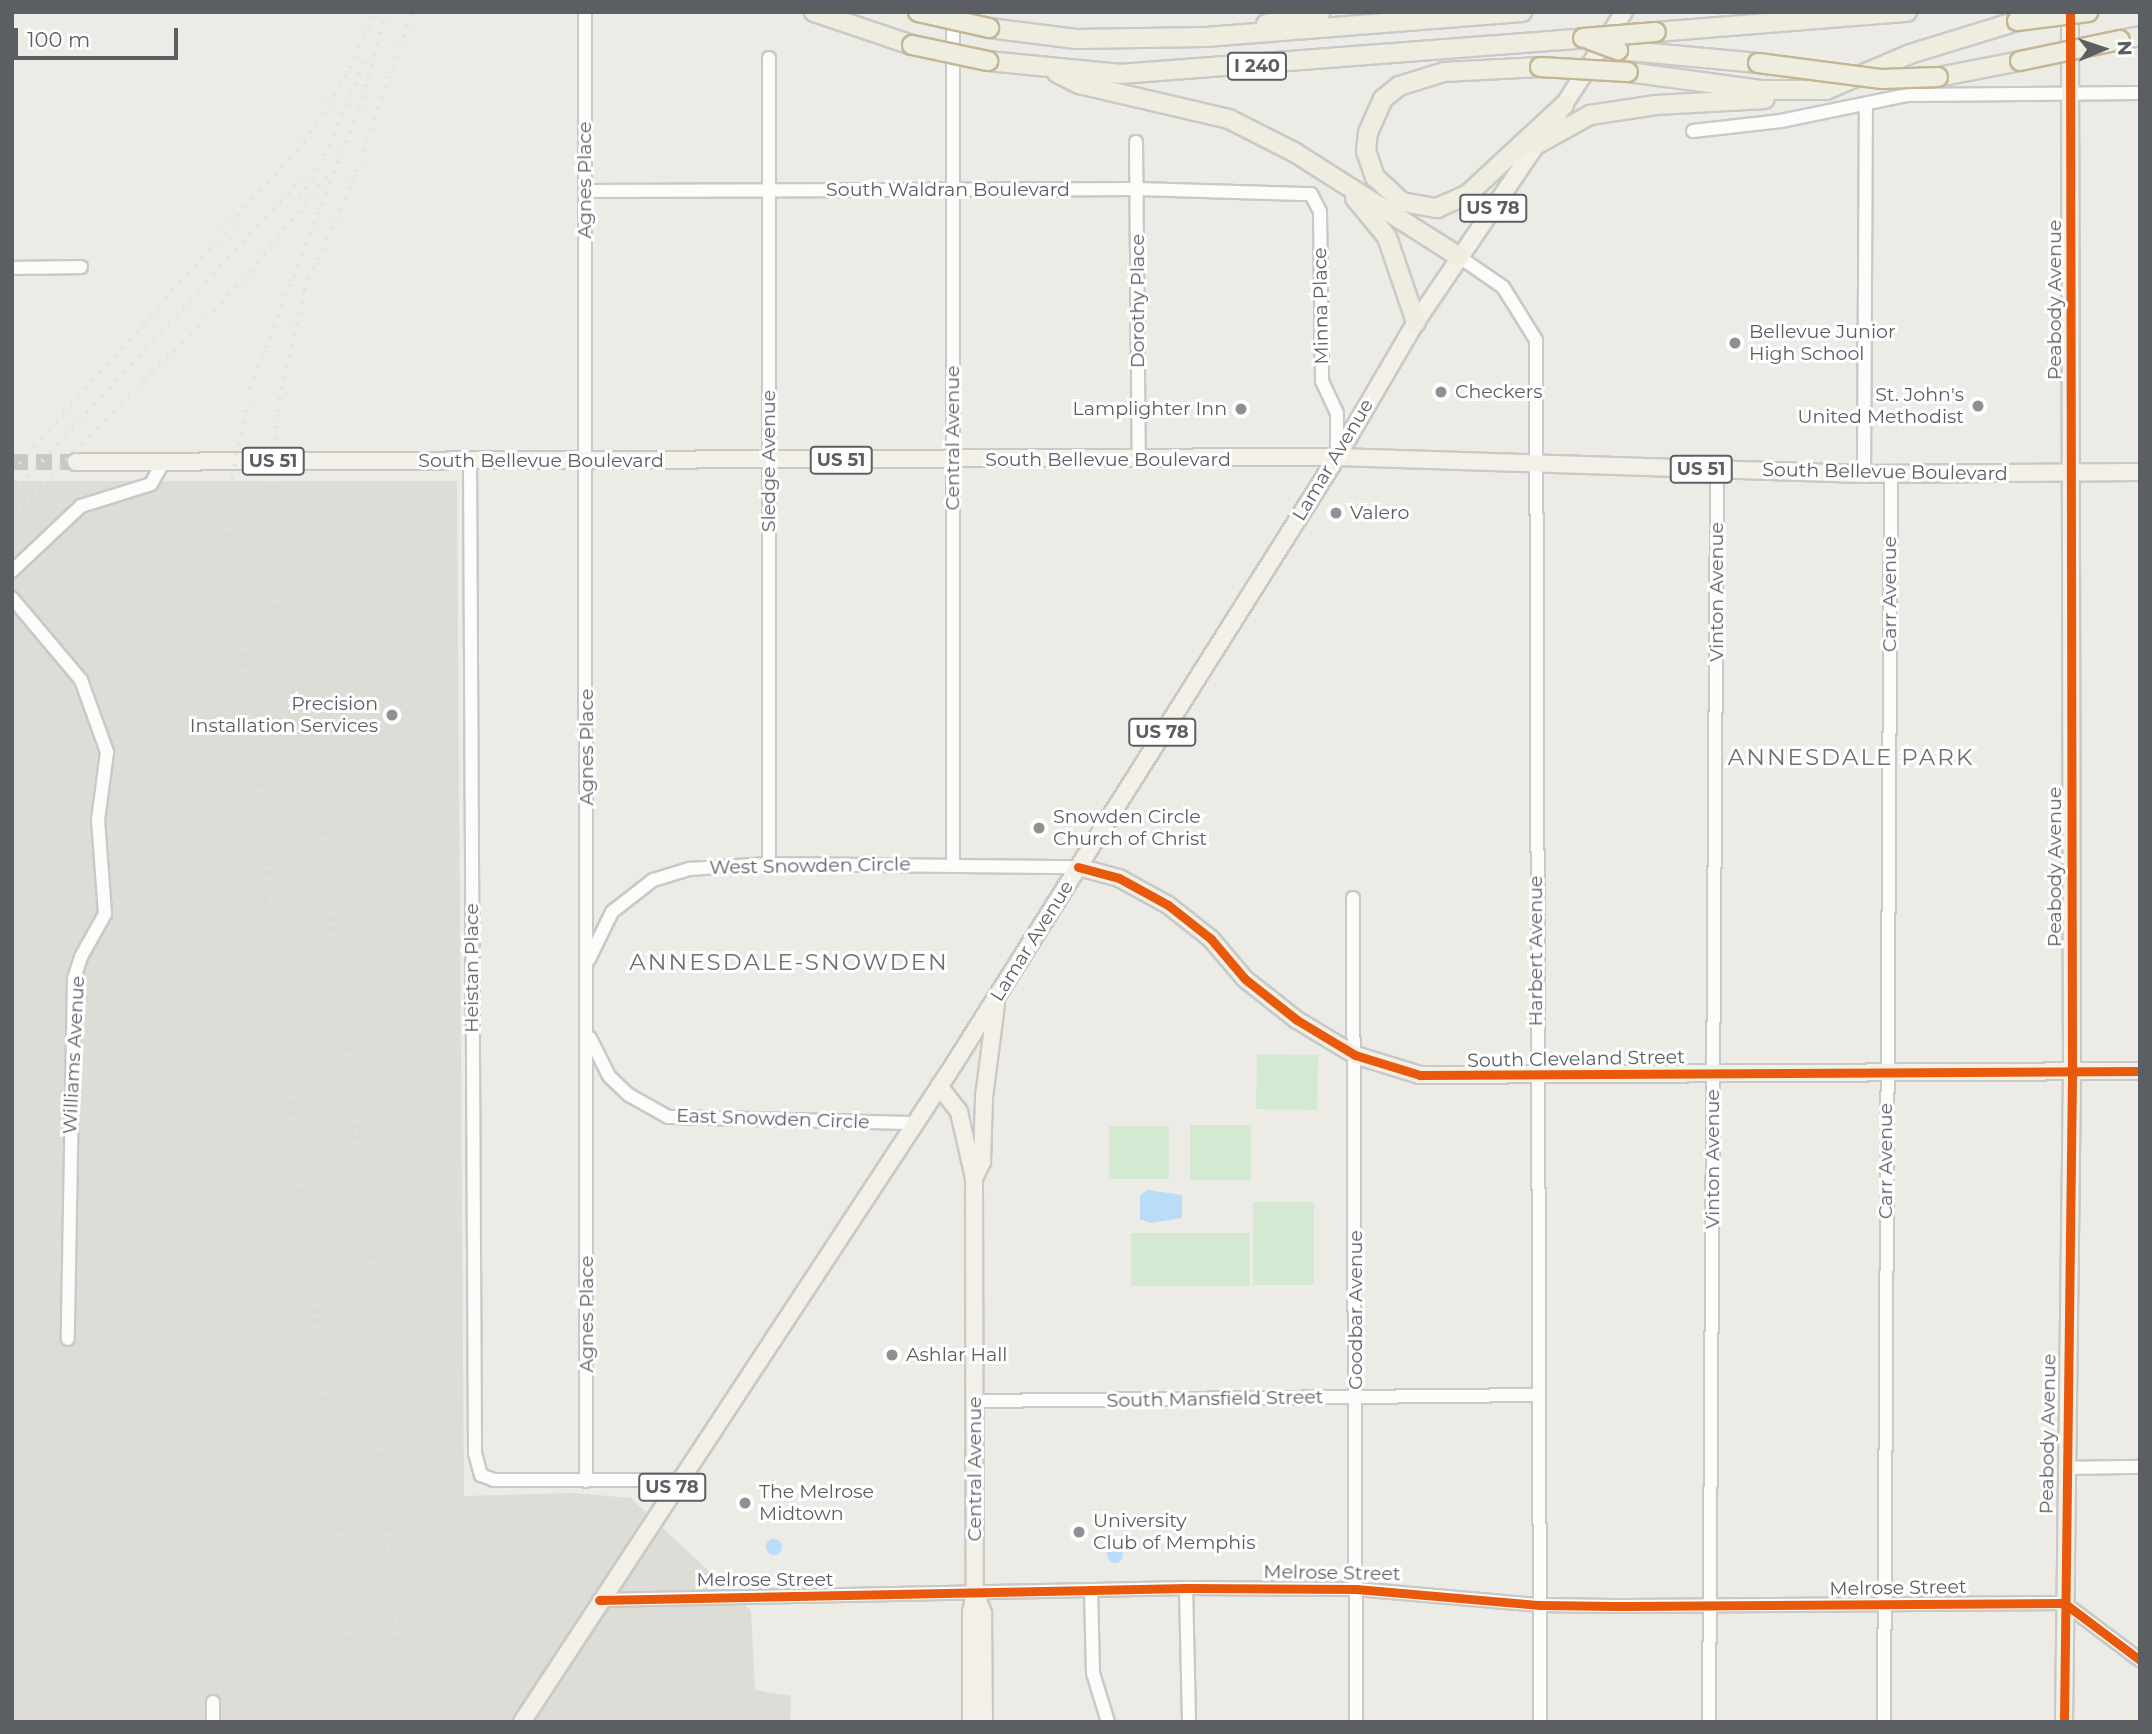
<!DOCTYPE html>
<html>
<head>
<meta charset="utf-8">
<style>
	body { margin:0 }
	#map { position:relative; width:2152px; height:1734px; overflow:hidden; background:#ecebe6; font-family:Montserrat,sans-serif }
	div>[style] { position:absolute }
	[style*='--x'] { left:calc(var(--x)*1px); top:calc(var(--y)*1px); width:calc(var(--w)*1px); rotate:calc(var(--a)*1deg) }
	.industrial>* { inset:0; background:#dddcd7 }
	.green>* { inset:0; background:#d3e9d1; transform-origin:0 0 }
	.water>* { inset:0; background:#b9dcf8 }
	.round { border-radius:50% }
	.major-tunnel>* { height:16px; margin-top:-8px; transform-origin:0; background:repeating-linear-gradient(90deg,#c8c8c6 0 16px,transparent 0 24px) }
	.roads { filter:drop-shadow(2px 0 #c9c9c8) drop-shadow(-2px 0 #c9c9c8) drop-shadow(0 2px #c9c9c8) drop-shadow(0 -2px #c9c9c8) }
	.minor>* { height:12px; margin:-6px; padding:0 6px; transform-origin:6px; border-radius:6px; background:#fcfcfb }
	.major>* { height:16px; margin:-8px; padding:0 8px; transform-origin:8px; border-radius:8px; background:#f3f1e7 }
	.highway>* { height:18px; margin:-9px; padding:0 9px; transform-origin:9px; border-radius:9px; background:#efece0 }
	.rail>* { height:3.5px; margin-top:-1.75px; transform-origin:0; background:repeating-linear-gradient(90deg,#e3e2e2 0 2px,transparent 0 11px) }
	.bridges { filter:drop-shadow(2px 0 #c4b693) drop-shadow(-2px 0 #c4b693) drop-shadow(0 2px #c4b693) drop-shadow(0 -2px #c4b693) }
	.highway-bridge>* { height:18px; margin:-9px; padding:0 9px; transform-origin:9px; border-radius:9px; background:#efece0 }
	.cycleway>* { height:9px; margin:-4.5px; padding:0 4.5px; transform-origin:4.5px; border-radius:4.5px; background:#e8590c }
	.dots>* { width:19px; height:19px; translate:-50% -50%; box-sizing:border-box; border:4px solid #fff; border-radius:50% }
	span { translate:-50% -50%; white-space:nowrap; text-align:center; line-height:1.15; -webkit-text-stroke:6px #fff; paint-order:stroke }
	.shield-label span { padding:2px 5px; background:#fff; border:2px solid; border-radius:5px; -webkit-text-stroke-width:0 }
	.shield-label { font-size:18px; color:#5b5f64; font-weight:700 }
	.street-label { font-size:19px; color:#5b5f64 }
	.poi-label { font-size:19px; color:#5b5f64 }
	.left { translate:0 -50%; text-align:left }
	.right { translate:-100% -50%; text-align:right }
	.quarter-label { font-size:23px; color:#6c7176; letter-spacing:2px }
	.frame { position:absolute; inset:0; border:14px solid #5b5f64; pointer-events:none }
	.north { position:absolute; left:2068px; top:14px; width:70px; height:70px; -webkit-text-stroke:5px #fff; paint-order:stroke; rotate:88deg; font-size:19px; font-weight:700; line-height:28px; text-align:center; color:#5b5f64 }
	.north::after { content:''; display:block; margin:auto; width:24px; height:32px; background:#5b5f64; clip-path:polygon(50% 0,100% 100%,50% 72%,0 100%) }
	.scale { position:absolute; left:14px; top:28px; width:164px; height:32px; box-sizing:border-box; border:4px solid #5b5f64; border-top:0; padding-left:9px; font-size:21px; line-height:24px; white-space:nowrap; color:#5b5f64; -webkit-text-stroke:5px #fff; paint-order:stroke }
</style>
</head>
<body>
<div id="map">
	<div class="industrial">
		<div style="clip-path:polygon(12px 481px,457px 481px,464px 1496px,573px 1493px,631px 1498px,751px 1611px,755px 1690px,791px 1696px,790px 1722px,12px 1722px)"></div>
	</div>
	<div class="green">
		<div style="left:1257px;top:1054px;width:61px;height:55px;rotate:1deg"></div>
		<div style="left:1251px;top:1125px;width:55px;height:61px;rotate:90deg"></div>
		<div style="left:1109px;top:1126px;width:60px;height:53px"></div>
		<div style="left:1253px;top:1202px;width:61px;height:83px"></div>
		<div style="left:1131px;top:1233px;width:119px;height:53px"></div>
	</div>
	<div class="water">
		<div style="clip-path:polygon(1148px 1190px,1182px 1195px,1182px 1218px,1151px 1223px,1140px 1219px,1140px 1195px)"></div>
		<div class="round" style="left:766px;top:1539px;width:16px;height:16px"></div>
		<div class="round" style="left:1107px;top:1547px;width:16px;height:16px"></div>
	</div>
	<div class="major-tunnel">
		<div style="--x:12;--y:462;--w:64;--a:0"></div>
	</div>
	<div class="roads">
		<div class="minor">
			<div style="--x:585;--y:12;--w:1469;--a:89.96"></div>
			<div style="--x:953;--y:13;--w:850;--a:90"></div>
			<div style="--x:769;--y:58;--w:806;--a:90"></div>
			<div style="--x:1693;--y:131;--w:89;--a:-6.5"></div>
			<div style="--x:1781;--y:121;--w:128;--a:-11.7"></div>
			<div style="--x:1906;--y:95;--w:234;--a:-0.5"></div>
			<div style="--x:1136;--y:142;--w:318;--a:89.5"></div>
			<div style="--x:585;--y:191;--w:553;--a:-0.21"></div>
			<div style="--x:1138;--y:189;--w:173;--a:1.7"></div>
			<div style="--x:1311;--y:194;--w:20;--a:63"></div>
			<div style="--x:1320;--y:212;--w:169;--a:89.3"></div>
			<div style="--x:1322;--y:381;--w:35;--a:65"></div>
			<div style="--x:1337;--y:413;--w:43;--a:90"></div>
			<div style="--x:1458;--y:256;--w:55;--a:34.6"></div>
			<div style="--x:1503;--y:287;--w:62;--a:58.1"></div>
			<div style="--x:1536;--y:340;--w:1382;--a:89.83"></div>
			<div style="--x:12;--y:268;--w:69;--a:-0.8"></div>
			<div style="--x:470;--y:461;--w:992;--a:89.71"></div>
			<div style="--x:475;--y:1453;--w:23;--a:75"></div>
			<div style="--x:481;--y:1475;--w:14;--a:21"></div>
			<div style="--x:494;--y:1480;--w:183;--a:0"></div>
			<div style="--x:1864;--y:474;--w:370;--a:-89.7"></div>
			<div style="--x:12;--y:571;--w:95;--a:-43.3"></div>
			<div style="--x:81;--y:506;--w:73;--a:-17.4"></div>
			<div style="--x:151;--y:484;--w:26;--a:-61"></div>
			<div style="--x:12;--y:598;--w:107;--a:49.9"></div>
			<div style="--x:81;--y:680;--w:77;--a:70.1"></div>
			<div style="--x:107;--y:752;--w:69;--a:97.5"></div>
			<div style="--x:98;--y:820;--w:94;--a:85.7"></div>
			<div style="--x:105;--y:914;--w:49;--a:119.2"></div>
			<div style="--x:81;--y:957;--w:23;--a:108"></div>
			<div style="--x:74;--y:979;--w:360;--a:91"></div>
			<div style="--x:1353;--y:898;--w:824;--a:89.79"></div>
			<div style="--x:589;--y:959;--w:52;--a:-63.9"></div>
			<div style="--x:612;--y:912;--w:52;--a:-38"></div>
			<div style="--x:653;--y:880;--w:38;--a:-17"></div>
			<div style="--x:689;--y:869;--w:80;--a:-3.6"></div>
			<div style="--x:769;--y:864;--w:309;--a:0.6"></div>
			<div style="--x:590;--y:1038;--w:42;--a:63.4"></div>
			<div style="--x:609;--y:1076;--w:28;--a:44"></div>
			<div style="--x:629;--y:1095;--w:45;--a:29.4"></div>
			<div style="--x:668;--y:1117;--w:245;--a:1.4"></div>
			<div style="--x:975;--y:1401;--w:563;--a:-0.61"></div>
			<div style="--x:2065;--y:1468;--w:75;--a:-0.8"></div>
			<div style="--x:1186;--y:1588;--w:134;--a:88.7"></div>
			<div style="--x:1091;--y:1590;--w:83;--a:88.6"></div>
			<div style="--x:1093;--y:1673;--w:51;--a:73"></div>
			<div style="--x:599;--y:1600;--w:587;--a:-1.17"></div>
			<div style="--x:1186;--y:1588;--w:170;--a:0.3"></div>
			<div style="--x:1356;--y:1589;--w:185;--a:5"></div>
			<div style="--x:1540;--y:1605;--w:86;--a:0.7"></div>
			<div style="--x:1626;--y:1606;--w:438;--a:-0.4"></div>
			<div style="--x:2064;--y:1603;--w:95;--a:36.9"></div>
			<div style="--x:213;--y:1722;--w:20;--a:-90"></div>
			<div style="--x:1709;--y:1722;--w:1253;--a:-89.63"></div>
			<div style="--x:1884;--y:1722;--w:1248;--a:-89.68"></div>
		</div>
		<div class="major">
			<div style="--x:1558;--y:114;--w:121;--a:-57.1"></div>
			<div style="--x:76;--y:462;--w:1261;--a:-0.23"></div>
			<div style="--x:1337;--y:457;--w:527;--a:1.85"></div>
			<div style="--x:1864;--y:474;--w:276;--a:-0.4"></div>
			<div style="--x:1078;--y:867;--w:42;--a:15"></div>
			<div style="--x:1119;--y:878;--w:56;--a:28.9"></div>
			<div style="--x:1168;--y:905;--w:55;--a:38.3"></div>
			<div style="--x:1211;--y:939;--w:52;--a:49.6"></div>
			<div style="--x:1245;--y:979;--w:66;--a:38.3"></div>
			<div style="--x:1297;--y:1020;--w:68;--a:31.1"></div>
			<div style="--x:1355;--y:1055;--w:68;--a:17.1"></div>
			<div style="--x:1420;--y:1075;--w:720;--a:-0.32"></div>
			<div style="--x:939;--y:1086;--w:33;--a:52"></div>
			<div style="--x:959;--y:1112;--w:68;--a:77.2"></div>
			<div style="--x:974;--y:1178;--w:414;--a:89.9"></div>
			<div style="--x:975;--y:1592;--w:20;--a:101"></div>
			<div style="--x:971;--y:1612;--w:110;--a:90"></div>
			<div style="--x:974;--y:1178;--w:18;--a:-63"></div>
			<div style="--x:982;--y:1162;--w:65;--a:-88.2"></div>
			<div style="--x:984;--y:1097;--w:93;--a:-82.6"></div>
			<div style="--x:975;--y:1593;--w:22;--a:68"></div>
			<div style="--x:983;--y:1613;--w:109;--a:89.5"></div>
			<div style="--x:522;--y:1722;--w:778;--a:-56.7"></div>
			<div style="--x:949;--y:1072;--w:727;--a:-57.75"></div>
			<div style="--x:1337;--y:457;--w:156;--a:-59.7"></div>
			<div style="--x:1416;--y:322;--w:226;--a:-55.8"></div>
			<div style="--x:2064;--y:1722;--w:650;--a:-89.29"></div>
			<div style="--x:2072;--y:1072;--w:1060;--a:-90.11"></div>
		</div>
		<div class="highway">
			<div style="--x:814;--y:12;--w:103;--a:18.6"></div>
			<div style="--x:1266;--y:24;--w:56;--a:-12.3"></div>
			<div style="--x:989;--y:28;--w:88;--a:7.2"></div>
			<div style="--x:1076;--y:39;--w:130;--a:-0.9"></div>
			<div style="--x:1206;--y:37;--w:317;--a:-4.5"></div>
			<div style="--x:1656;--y:32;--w:252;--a:-4.6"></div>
			<div style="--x:2120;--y:40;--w:20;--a:-11"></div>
			<div style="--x:1618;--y:50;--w:141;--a:5.3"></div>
			<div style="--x:988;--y:61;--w:133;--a:5.6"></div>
			<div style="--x:1120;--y:74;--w:464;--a:-4.4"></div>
			<div style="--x:1540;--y:67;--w:96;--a:177"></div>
			<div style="--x:1444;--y:72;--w:47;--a:162.7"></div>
			<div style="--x:1399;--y:86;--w:21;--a:141"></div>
			<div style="--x:1383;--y:99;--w:36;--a:114"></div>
			<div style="--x:1368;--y:132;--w:19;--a:96"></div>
			<div style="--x:1366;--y:151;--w:28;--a:71"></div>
			<div style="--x:1375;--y:177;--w:37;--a:43"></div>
			<div style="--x:1402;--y:202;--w:36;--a:10"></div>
			<div style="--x:1437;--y:208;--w:34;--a:-24"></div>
			<div style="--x:1468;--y:194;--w:131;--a:-42.8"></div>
			<div style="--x:1628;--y:72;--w:134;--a:7.7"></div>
			<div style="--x:1761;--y:90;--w:65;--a:0"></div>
			<div style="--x:1826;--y:90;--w:91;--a:-23.2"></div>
			<div style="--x:1910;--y:54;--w:112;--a:-17.1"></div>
			<div style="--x:1057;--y:73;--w:25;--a:27"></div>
			<div style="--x:1079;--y:84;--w:154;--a:13.1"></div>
			<div style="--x:1229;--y:119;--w:73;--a:26.9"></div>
			<div style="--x:1294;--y:152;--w:194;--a:32.4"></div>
			<div style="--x:1938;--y:77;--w:84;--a:-11"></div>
			<div style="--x:1536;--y:145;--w:62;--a:-29.1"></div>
			<div style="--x:1590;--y:115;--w:67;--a:-8.6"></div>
			<div style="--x:1656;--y:105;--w:109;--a:-3.2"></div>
			<div style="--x:1355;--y:198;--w:50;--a:50.6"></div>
			<div style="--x:1387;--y:237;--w:90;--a:71.2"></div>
		</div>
	</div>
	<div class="rail">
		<div style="--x:300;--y:198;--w:49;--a:-59.2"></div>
		<div style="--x:325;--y:156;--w:105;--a:-67.6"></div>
		<div style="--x:12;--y:472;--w:441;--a:-48.5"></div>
		<div style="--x:304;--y:142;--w:76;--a:-57.4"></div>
		<div style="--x:345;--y:78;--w:72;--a:-65.6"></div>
		<div style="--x:12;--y:494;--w:430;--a:-47.5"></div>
		<div style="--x:12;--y:515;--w:329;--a:-45.4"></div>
		<div style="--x:243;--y:281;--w:138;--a:-51.5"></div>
		<div style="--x:359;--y:1722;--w:1205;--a:-96.19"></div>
		<div style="--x:229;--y:524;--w:47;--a:-86.3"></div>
		<div style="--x:232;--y:477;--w:90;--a:-78.4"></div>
		<div style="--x:250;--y:389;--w:301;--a:-68.8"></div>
		<div style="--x:359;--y:108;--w:100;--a:-74.3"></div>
		<div style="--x:406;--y:1722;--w:262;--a:-95.9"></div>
		<div style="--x:379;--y:1461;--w:164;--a:-91.7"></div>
		<div style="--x:374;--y:1297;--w:438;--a:-96.3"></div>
		<div style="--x:326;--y:862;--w:88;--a:-98.5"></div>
		<div style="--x:313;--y:775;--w:166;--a:-101.9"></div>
		<div style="--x:279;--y:613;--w:108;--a:-94.2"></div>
		<div style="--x:271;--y:505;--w:94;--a:-86.3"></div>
		<div style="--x:277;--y:411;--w:124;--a:-77.4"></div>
		<div style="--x:304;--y:290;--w:118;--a:-66"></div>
		<div style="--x:352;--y:182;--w:180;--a:-70.6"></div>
	</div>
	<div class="bridges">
		<div class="highway-bridge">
			<div style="--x:918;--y:12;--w:73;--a:12.7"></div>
			<div style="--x:2017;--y:21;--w:72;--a:-7.2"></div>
			<div style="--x:1583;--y:38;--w:73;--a:-4.7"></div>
			<div style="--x:1590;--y:40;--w:30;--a:20"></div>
			<div style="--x:912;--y:45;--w:78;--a:11.9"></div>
			<div style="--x:2020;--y:61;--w:102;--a:-11.9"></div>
			<div style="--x:1758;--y:63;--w:125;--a:7.4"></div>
			<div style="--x:1882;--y:79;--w:56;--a:-2"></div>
			<div style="--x:1540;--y:67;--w:88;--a:3.3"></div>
		</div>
	</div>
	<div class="cycleway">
		<div style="--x:1078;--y:867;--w:42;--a:15"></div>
		<div style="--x:1119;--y:878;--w:56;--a:28.9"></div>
		<div style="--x:1168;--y:905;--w:55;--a:38.3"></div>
		<div style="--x:1211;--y:939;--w:52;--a:49.6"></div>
		<div style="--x:1245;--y:979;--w:66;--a:38.3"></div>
		<div style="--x:1297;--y:1020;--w:68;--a:31.1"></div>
		<div style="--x:1355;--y:1055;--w:68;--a:17.1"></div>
		<div style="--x:1420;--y:1075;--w:720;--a:-0.32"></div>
		<div style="--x:599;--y:1600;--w:587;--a:-1.17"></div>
		<div style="--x:1186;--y:1588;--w:170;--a:0.3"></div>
		<div style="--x:1356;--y:1589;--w:185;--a:5"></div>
		<div style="--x:1540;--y:1605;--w:86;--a:0.7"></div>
		<div style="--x:1626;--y:1606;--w:438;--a:-0.4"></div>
		<div style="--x:2064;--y:1603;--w:95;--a:36.9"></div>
		<div style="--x:2064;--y:1722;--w:650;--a:-89.29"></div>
		<div style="--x:2072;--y:1072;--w:1060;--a:-90.11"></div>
	</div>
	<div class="dots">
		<div style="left:1735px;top:343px;background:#8e9092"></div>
		<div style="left:1441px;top:392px;background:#8e9092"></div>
		<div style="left:1978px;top:406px;background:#8e9092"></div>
		<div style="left:1241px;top:409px;background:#8e9092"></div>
		<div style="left:1336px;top:513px;background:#8e9092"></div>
		<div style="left:392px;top:715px;background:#8e9092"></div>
		<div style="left:1039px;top:828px;background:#8e9092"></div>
		<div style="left:892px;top:1355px;background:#8e9092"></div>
		<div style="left:745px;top:1503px;background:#8e9092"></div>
		<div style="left:1079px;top:1532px;background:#8e9092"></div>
	</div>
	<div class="shield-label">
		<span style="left:1257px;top:66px">I 240</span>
		<span style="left:1493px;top:208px">US 78</span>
		<span style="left:841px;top:460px">US 51</span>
		<span style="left:273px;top:461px">US 51</span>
		<span style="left:1701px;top:469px">US 51</span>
		<span style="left:1162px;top:732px">US 78</span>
		<span style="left:672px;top:1487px">US 78</span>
	</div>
	<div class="street-label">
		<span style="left:585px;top:180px;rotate:-90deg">Agnes Place</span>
		<span style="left:948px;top:190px">South Waldran Boulevard</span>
		<span style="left:2055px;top:300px;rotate:-90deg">Peabody Avenue</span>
		<span style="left:1138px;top:301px;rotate:-90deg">Dorothy Place</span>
		<span style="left:1321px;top:306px;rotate:-91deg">Minna Place</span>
		<span style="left:953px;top:438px;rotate:-90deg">Central Avenue</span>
		<span style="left:1108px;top:460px">South Bellevue Boulevard</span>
		<span style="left:1333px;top:460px;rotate:-59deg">Lamar Avenue</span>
		<span style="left:541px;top:461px">South Bellevue Boulevard</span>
		<span style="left:769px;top:461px;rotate:-90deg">Sledge Avenue</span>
		<span style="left:1885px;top:472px;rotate:1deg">South Bellevue Boulevard</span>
		<span style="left:1717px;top:592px;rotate:-90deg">Vinton Avenue</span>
		<span style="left:1890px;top:594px;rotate:-90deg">Carr Avenue</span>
		<span style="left:587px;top:747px;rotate:-90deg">Agnes Place</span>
		<span style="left:810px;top:866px;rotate:-1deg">West Snowden Circle</span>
		<span style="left:2055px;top:867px;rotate:-90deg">Peabody Avenue</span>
		<span style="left:1032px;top:941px;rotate:-58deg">Lamar Avenue</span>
		<span style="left:1536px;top:951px;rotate:-90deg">Harbert Avenue</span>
		<span style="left:472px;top:968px;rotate:-90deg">Heistan Place</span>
		<span style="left:74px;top:1055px;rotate:-87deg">Williams Avenue</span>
		<span style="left:1576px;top:1059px;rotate:-1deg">South Cleveland Street</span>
		<span style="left:773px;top:1119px;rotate:2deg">East Snowden Circle</span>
		<span style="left:1713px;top:1159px;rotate:-90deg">Vinton Avenue</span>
		<span style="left:1886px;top:1161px;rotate:-90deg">Carr Avenue</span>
		<span style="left:1356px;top:1310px;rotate:-90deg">Goodbar Avenue</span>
		<span style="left:587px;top:1314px;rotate:-90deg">Agnes Place</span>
		<span style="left:1215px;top:1399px;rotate:-1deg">South Mansfield Street</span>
		<span style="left:2048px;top:1434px;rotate:-89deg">Peabody Avenue</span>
		<span style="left:975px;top:1469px;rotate:-90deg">Central Avenue</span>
		<span style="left:1332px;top:1573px;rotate:1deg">Melrose Street</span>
		<span style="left:765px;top:1580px">Melrose Street</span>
		<span style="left:1898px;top:1588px;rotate:-1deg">Melrose Street</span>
	</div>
	<div class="poi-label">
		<span class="left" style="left:1749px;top:343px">Bellevue Junior<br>High School</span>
		<span class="left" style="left:1455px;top:392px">Checkers</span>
		<span class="right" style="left:1964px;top:406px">St. John's<br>United Methodist</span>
		<span class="right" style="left:1227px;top:409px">Lamplighter Inn</span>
		<span class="left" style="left:1350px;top:513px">Valero</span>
		<span class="right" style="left:378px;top:715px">Precision<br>Installation Services</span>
		<span class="left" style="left:1053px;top:828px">Snowden Circle<br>Church of Christ</span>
		<span class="left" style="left:906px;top:1355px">Ashlar Hall</span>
		<span class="left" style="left:759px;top:1503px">The Melrose<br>Midtown</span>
		<span class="left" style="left:1093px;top:1532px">University<br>Club of Memphis</span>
	</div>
	<div class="quarter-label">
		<span style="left:1851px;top:757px">ANNESDALE PARK</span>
		<span style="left:789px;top:962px">ANNESDALE-SNOWDEN</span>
	</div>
	<div class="frame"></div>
	<div class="north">N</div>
	<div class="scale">100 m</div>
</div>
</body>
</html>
